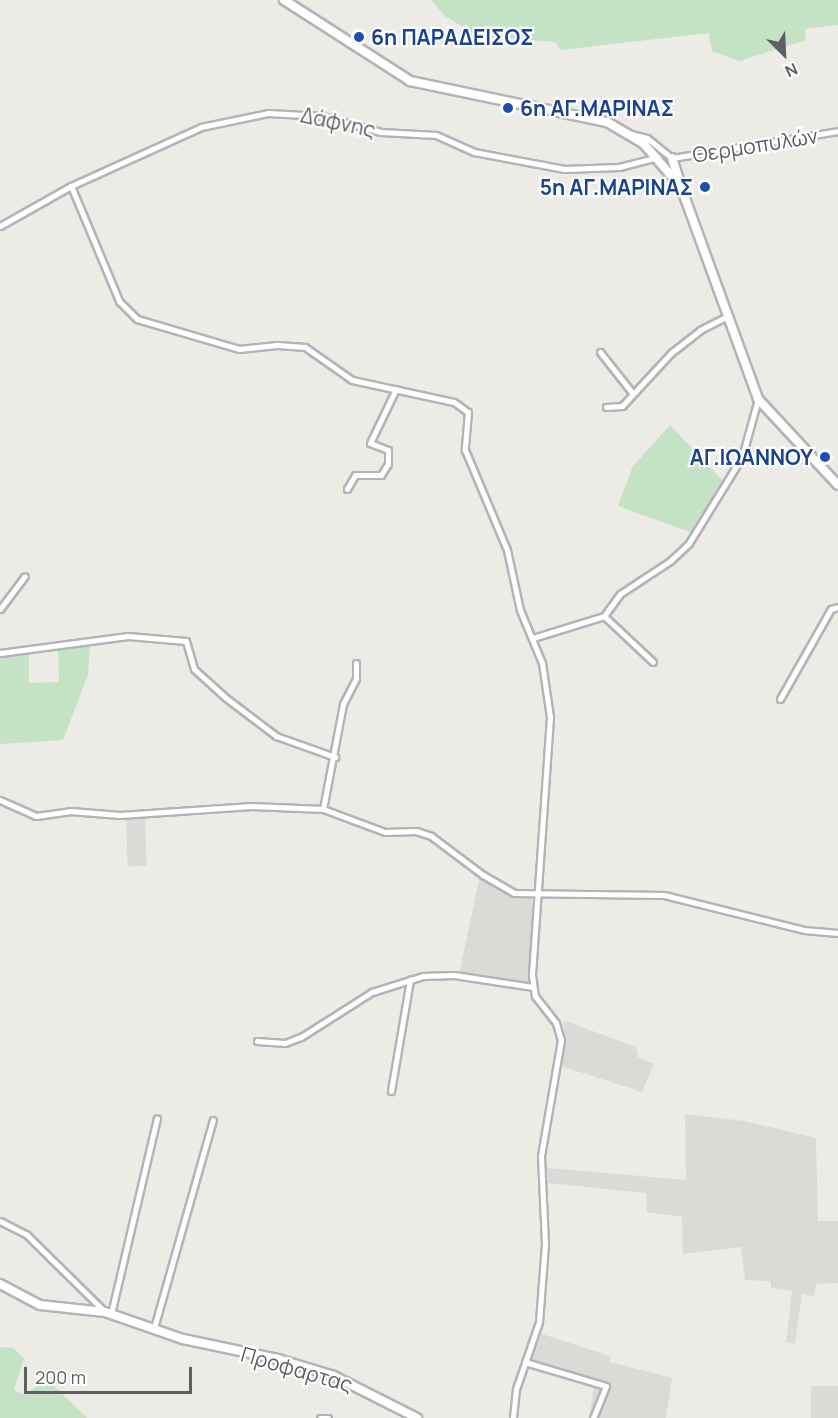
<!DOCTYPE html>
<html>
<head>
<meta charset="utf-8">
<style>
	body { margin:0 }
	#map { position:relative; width:838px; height:1418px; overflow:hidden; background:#edebe5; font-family:Manrope,sans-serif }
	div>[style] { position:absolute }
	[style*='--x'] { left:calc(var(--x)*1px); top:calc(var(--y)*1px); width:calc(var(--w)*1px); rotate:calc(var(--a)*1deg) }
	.industrial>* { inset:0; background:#dcdad7; transform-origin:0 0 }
	.green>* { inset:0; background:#c4e2c4 }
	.roads { filter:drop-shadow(2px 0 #b2b4b8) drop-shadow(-2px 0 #b2b4b8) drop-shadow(0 2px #b2b4b8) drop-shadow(0 -2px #b2b4b8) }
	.street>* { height:5px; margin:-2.5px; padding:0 2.5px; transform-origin:2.5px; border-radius:2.5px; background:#fff }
	.secondary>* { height:8px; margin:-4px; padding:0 4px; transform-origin:4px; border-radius:4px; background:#fff }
	.dots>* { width:16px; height:16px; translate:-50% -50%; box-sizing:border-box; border:3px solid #fff; border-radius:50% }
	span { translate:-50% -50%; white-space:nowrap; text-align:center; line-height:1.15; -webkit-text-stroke:4.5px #fff; paint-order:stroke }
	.transit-label { font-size:21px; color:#164399; font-weight:700 }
	.left { translate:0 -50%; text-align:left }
	.right { translate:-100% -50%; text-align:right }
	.street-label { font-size:21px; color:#5c5f63 }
	.north { position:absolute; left:754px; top:24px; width:60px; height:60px; -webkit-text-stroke:4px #fff; paint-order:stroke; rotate:156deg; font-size:16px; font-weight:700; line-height:24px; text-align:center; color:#5c5f63 }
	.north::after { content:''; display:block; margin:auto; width:21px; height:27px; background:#5c5f63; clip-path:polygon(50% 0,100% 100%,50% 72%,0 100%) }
	.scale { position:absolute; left:24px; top:1367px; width:168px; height:27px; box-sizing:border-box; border:3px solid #5c5f63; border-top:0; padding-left:8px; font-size:18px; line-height:21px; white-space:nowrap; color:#5c5f63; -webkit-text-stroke:4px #fff; paint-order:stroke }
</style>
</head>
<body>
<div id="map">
	<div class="industrial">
		<div style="left:145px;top:818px;width:48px;height:19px;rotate:88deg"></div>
		<div style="clip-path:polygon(480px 875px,515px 896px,532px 897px,532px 984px,459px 974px)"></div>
		<div style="clip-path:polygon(563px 1020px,636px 1047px,638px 1057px,654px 1064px,642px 1092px,561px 1066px,566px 1040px)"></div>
		<div style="clip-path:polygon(685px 1114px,744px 1121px,816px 1138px,818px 1221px,838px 1221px,838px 1283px,816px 1284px,814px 1296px,802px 1294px,795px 1344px,786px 1342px,792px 1291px,771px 1288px,771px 1281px,745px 1280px,741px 1247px,683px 1254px,682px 1217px,647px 1212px,646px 1193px,548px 1183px,547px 1168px,686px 1180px)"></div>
		<div style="clip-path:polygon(542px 1334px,610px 1356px,610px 1362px,672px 1378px,666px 1418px,589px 1418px,594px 1386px,591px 1382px,529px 1366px)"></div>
		<div style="left:838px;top:1386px;width:32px;height:27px;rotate:90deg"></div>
	</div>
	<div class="green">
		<div style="clip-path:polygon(431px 0,838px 0,838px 25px,805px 29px,806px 40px,739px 61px,712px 51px,709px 33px,561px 50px,555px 42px,478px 36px,445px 16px)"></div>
		<div style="clip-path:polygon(670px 425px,722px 480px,692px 533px,618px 506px,633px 466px)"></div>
		<div style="clip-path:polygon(90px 642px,88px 675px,63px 740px,0 744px,0 656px,29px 652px,29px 683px,59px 682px,58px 648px)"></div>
		<div style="clip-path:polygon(0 1347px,13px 1348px,24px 1358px,14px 1390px,25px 1395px,47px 1379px,87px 1418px,0 1418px)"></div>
	</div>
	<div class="roads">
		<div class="street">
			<div style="--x:631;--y:134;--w:16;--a:14"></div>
			<div style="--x:647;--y:138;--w:32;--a:39"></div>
			<div style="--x:672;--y:158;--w:168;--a:-9.2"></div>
			<div style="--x:71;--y:186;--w:125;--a:67.3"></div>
			<div style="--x:119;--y:301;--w:25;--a:45"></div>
			<div style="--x:137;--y:319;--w:106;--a:16.4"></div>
			<div style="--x:239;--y:349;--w:38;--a:-6"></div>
			<div style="--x:277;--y:345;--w:28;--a:4"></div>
			<div style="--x:305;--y:347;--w:57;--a:35.1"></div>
			<div style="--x:352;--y:380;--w:104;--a:12.2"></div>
			<div style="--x:454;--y:402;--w:17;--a:36"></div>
			<div style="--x:468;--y:412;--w:38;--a:95"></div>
			<div style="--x:465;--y:450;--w:108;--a:67.2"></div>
			<div style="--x:507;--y:550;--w:61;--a:77.8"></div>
			<div style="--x:520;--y:610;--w:57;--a:67.5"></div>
			<div style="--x:542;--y:663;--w:55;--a:81.6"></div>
			<div style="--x:550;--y:717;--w:259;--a:94"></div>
			<div style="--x:532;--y:975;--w:21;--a:82"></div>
			<div style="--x:535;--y:996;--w:34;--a:52"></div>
			<div style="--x:556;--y:1023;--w:18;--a:74"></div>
			<div style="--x:561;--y:1040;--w:118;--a:99.8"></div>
			<div style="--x:541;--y:1156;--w:88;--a:87.4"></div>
			<div style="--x:545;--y:1244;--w:78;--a:94.4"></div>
			<div style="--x:539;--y:1322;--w:71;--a:108.9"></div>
			<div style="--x:516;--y:1389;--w:29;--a:96"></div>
			<div style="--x:0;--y:226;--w:81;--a:-29.4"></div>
			<div style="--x:71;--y:186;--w:143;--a:-24.4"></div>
			<div style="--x:201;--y:127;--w:68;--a:-11.8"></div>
			<div style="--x:268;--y:113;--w:54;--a:3.2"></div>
			<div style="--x:322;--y:116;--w:61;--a:15.2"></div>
			<div style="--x:381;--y:132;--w:55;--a:3.1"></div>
			<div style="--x:436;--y:135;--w:42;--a:24.1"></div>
			<div style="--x:474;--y:152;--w:92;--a:10.7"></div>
			<div style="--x:564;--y:169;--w:55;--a:-2.1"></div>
			<div style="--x:619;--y:167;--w:40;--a:-14.4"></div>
			<div style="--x:600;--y:352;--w:53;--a:51.8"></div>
			<div style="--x:606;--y:407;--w:16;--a:-4"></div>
			<div style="--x:622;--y:406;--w:72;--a:-47.2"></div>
			<div style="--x:671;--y:353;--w:37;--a:-38"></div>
			<div style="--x:700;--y:330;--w:31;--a:-27"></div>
			<div style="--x:347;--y:489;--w:16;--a:-60"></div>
			<div style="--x:355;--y:475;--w:26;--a:0"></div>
			<div style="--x:381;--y:475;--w:13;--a:-58"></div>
			<div style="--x:388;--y:464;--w:14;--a:-90"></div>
			<div style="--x:388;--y:450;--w:19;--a:-159"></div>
			<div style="--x:370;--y:443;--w:60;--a:-64.3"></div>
			<div style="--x:0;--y:609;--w:41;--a:-52.9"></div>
			<div style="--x:604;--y:616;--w:67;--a:43.2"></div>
			<div style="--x:533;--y:638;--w:74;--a:-17.2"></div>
			<div style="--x:604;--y:616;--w:27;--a:-54"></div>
			<div style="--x:620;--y:594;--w:60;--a:-33.4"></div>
			<div style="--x:670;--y:561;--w:26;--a:-43"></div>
			<div style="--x:689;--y:543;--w:101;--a:-58.4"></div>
			<div style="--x:742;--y:457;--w:60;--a:-74.6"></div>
			<div style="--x:0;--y:653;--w:129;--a:-7.6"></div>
			<div style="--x:128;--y:636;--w:58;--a:4.9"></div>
			<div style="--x:186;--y:641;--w:29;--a:74"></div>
			<div style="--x:194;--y:669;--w:43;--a:42.2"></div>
			<div style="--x:226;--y:698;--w:63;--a:37.2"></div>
			<div style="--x:276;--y:736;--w:63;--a:19.6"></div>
			<div style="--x:780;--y:699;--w:103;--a:-60.5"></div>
			<div style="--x:831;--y:609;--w:7;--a:-16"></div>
			<div style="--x:0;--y:800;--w:39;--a:24"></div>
			<div style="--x:36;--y:816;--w:34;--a:-8"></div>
			<div style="--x:70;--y:811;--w:50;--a:4.6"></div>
			<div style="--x:120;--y:815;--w:132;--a:-3.9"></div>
			<div style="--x:252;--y:806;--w:71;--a:2.4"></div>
			<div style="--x:323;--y:809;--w:66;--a:20.4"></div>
			<div style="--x:385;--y:832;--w:31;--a:-2"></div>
			<div style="--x:416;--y:831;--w:16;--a:18"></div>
			<div style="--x:431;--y:836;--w:65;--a:36.9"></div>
			<div style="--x:483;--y:875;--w:36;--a:30"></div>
			<div style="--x:514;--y:893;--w:150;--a:0.8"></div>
			<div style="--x:664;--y:895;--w:144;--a:14"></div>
			<div style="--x:804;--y:930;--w:34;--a:5"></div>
			<div style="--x:323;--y:809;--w:107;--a:-79.2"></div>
			<div style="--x:343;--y:704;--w:29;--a:-63"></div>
			<div style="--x:356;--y:678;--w:15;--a:-90"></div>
			<div style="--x:257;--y:1041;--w:28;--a:4"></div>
			<div style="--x:285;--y:1043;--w:17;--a:-21"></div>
			<div style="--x:301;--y:1037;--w:84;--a:-32.4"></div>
			<div style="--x:372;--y:992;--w:53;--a:-17.4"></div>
			<div style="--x:423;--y:976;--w:31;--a:-2"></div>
			<div style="--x:454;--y:975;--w:80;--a:8.6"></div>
			<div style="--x:391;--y:1091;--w:113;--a:-80.3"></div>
			<div style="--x:0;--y:1221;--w:30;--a:27"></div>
			<div style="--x:27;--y:1235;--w:110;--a:44.6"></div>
			<div style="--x:111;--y:1314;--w:201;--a:-76.8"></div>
			<div style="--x:154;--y:1328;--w:216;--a:-74.2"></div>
			<div style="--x:525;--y:1362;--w:84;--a:16.5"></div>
			<div style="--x:606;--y:1386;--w:35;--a:112"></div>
			<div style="--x:320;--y:1418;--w:8;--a:0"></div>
		</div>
		<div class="secondary">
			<div style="--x:284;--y:0;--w:150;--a:32.7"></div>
			<div style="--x:410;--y:81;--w:201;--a:11.8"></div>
			<div style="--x:607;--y:122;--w:42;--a:30.3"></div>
			<div style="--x:643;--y:143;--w:58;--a:49.2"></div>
			<div style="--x:681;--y:187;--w:226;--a:70"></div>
			<div style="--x:758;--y:399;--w:117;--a:47.1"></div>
			<div style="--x:672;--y:158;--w:28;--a:72"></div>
			<div style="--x:0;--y:1284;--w:45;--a:27.7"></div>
			<div style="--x:40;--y:1305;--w:65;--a:6.1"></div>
			<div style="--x:105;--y:1312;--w:83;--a:19.1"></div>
			<div style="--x:183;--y:1339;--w:97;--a:11.9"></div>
			<div style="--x:278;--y:1359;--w:59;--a:16.9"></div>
			<div style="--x:334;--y:1376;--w:93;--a:26.8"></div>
		</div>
	</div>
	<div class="dots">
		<div style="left:359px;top:37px;background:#1a4fb4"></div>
		<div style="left:508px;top:108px;background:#1a4fb4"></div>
		<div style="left:705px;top:187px;background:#1a4fb4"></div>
		<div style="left:825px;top:457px;background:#1a4fb4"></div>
	</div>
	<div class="transit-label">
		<span class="left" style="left:371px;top:37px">6η ΠΑΡΑΔΕΙΣΟΣ</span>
		<span class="left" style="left:520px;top:108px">6η ΑΓ.ΜΑΡΙΝΑΣ</span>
		<span class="right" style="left:693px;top:187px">5η ΑΓ.ΜΑΡΙΝΑΣ</span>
		<span class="right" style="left:813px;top:457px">ΑΓ.ΙΩΑΝΝΟΥ</span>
	</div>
	<div class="street-label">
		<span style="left:338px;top:122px;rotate:12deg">Δάφνης</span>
		<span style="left:755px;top:145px;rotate:-9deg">Θερμοπυλών</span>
		<span style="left:297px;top:1369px;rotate:16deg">Προφαρτας</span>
	</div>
	<div class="north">N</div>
	<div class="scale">200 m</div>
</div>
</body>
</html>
